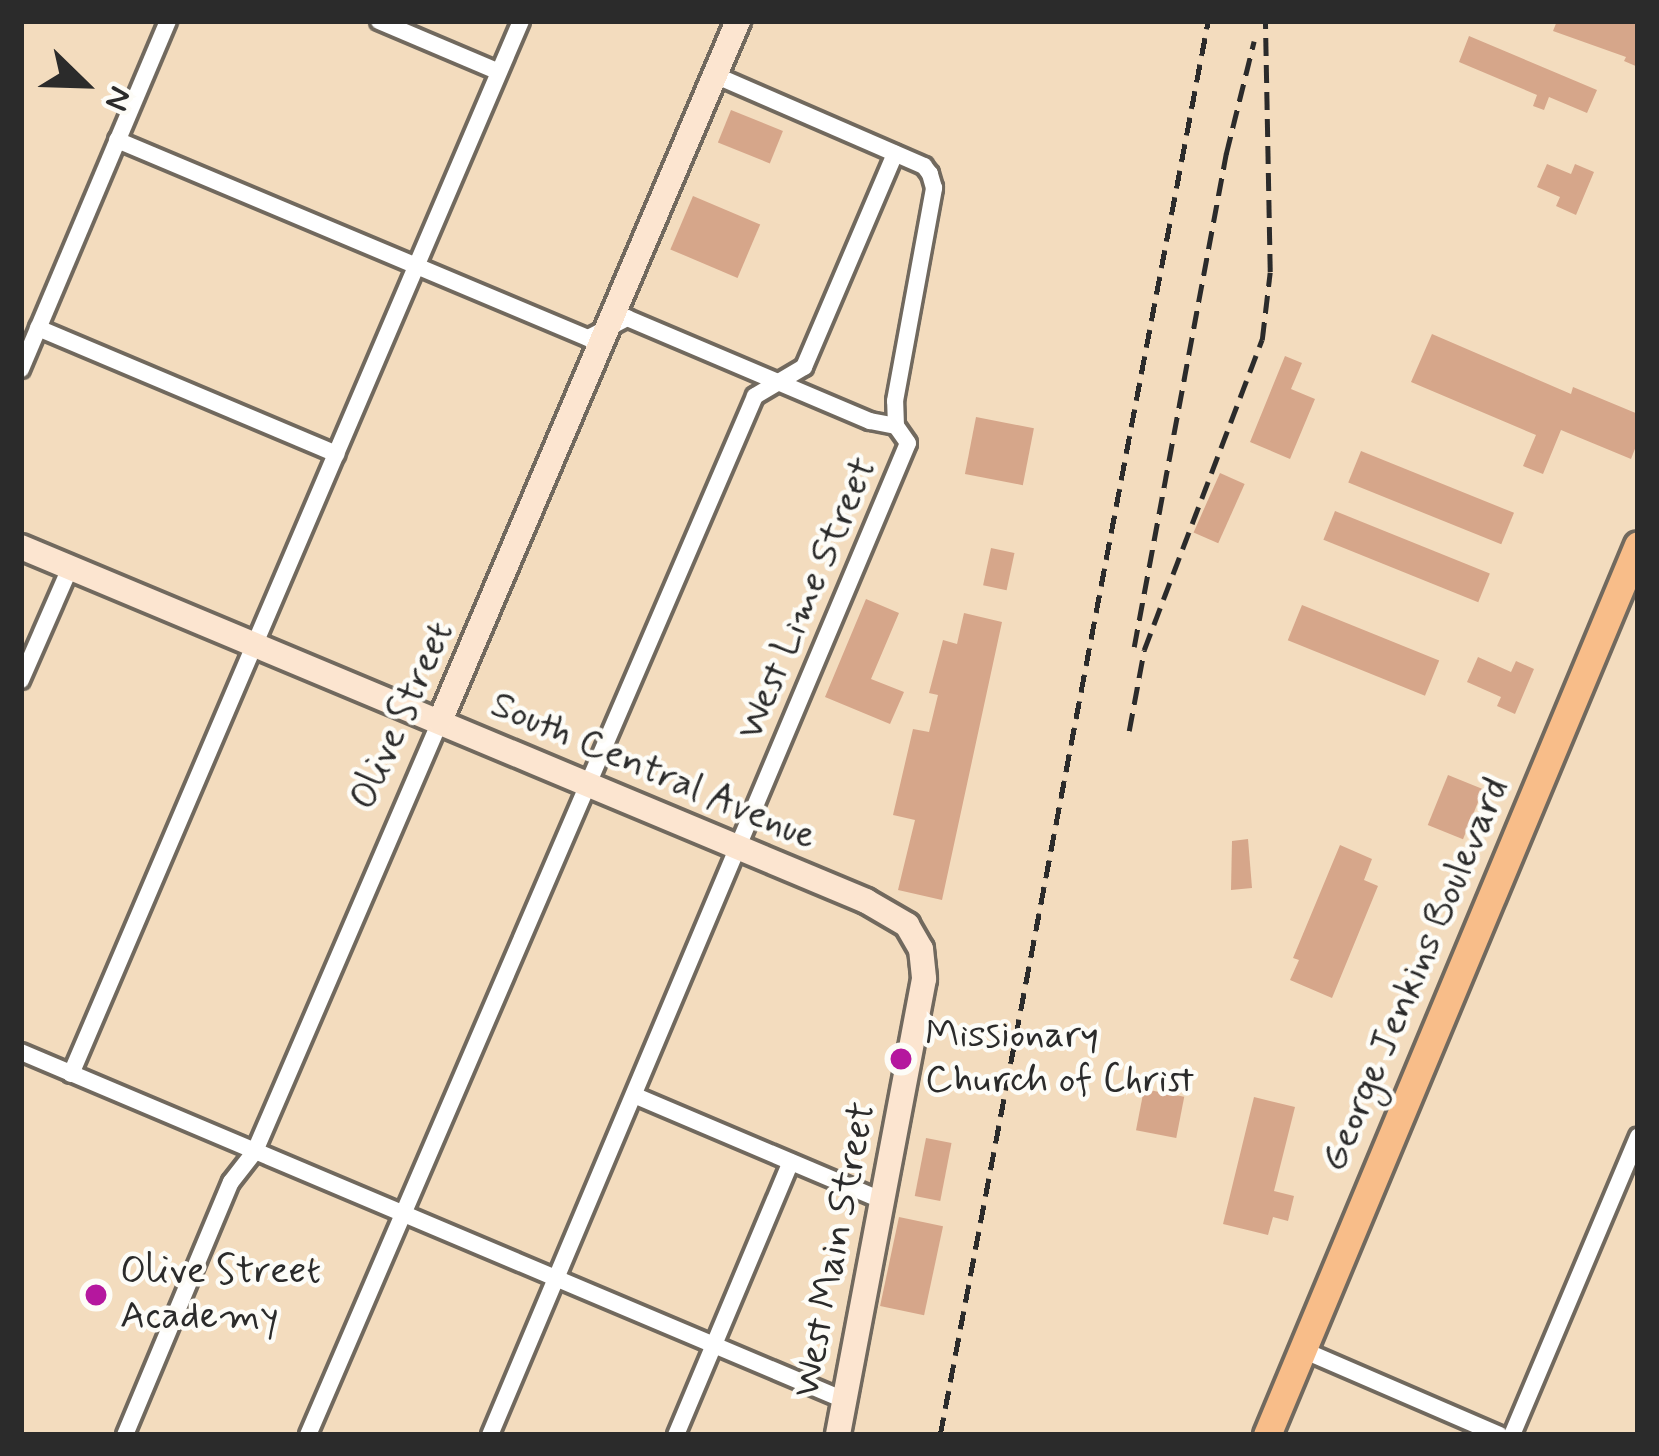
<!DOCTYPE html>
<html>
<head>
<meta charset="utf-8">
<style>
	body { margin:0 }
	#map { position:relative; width:1659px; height:1456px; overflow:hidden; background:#f3dcbe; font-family:Mynerve,sans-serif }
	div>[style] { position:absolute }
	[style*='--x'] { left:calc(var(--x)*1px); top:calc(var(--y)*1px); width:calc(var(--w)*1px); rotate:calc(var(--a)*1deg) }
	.building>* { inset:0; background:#d6a68a; transform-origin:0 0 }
	.roads { filter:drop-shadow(3px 0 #71695e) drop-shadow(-3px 0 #71695e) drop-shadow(0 3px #71695e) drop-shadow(0 -3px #71695e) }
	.street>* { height:16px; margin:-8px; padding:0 8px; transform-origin:8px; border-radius:8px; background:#fff }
	.secondary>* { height:24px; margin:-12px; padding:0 12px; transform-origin:12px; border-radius:12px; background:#fce5d0 }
	.primary>* { height:27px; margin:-13.5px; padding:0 13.5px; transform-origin:13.5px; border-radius:13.5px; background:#f8bd89 }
	.rail>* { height:4.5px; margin-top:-2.25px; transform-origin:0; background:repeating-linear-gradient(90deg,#2b2b2b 0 18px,transparent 0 27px) }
	.dots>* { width:33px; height:33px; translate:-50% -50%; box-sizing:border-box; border:6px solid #fdfcf7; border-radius:50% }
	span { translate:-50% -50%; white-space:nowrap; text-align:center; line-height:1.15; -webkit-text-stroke:9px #fdfcf7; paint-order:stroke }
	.street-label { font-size:39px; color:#2b2b2b }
	.poi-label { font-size:39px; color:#2b2b2b }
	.left { translate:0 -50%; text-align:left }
	.frame { position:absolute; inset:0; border:24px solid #2b2b2b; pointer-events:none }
	.north { position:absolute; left:24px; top:24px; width:120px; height:120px; -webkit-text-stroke:9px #fdfcf7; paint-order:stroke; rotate:113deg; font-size:33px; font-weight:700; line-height:48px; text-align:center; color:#2b2b2b }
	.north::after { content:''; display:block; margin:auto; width:42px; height:54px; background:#2b2b2b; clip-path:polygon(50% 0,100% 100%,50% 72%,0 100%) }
</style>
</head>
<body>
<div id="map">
	<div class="building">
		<div style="clip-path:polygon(1557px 21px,1638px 24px,1638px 67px,1624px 61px,1626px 57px,1553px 31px)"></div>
		<div style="clip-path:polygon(1469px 36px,1597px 90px,1587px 113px,1549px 97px,1544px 110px,1533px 106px,1537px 95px,1459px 62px)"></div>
		<div style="left:731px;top:110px;width:56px;height:35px;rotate:22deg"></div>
		<div style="clip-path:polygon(1547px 164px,1571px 174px,1575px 164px,1594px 172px,1576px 215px,1556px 206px,1560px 197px,1537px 187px)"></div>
		<div style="left:693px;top:196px;width:73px;height:58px;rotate:23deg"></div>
		<div style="clip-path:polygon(1432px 334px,1571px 394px,1573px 387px,1638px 414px,1638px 441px,1631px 459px,1561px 430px,1543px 474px,1523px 466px,1536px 435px,1411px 382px)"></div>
		<div style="clip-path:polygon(1285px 356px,1302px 363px,1291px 389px,1315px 399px,1290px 459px,1250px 442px)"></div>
		<div style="left:976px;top:417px;width:59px;height:58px;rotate:11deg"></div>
		<div style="left:1361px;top:451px;width:165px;height:34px;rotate:22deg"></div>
		<div style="left:1220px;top:473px;width:27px;height:65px;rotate:24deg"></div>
		<div style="left:1335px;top:511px;width:167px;height:31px;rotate:22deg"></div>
		<div style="left:991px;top:548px;width:24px;height:38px;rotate:12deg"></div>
		<div style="clip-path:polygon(866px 599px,899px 613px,871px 679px,904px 692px,890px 724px,825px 697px)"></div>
		<div style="left:1302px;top:605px;width:148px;height:38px;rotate:22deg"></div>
		<div style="clip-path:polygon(964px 613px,1002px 622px,942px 900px,898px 890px,915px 820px,893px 815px,913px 729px,929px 732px,938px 695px,929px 693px,943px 640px,957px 644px)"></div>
		<div style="clip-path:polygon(1478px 657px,1511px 672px,1516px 661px,1534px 669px,1515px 714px,1497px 706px,1501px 697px,1467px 682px)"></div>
		<div style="left:1448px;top:775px;width:38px;height:54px;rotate:22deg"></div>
		<div style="clip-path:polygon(1248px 839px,1252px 888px,1231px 890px,1232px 841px)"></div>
		<div style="clip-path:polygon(1340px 845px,1372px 859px,1364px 880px,1378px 886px,1332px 998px,1290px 980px,1299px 960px,1293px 958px)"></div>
		<div style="left:1144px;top:1089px;width:41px;height:42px;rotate:11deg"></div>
		<div style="clip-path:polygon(1254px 1097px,1295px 1107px,1274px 1191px,1294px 1196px,1288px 1221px,1273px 1217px,1268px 1235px,1223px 1224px)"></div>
		<div style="left:926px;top:1138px;width:26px;height:59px;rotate:11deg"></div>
		<div style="left:899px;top:1217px;width:45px;height:91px;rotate:12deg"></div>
	</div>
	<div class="roads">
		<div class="street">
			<div style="--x:379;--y:21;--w:128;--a:23"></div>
			<div style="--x:117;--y:140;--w:511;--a:22.8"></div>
			<div style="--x:588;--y:338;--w:44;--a:-27.1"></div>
			<div style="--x:627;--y:318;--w:264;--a:23"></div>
			<div style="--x:870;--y:421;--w:26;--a:11"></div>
			<div style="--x:38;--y:328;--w:324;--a:22.9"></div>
			<div style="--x:21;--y:369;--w:378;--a:-67.1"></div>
			<div style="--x:21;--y:680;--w:122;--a:-66.4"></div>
			<div style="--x:21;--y:1052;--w:894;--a:22.92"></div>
			<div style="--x:71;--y:1074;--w:1145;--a:-66.86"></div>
			<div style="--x:636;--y:1096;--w:266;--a:23"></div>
			<div style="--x:1303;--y:1350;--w:214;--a:23.4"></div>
			<div style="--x:125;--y:1435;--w:274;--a:-67.3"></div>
			<div style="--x:231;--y:1182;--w:39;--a:-52"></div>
			<div style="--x:255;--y:1151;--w:468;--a:-66.7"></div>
			<div style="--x:308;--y:1435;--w:1131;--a:-66.72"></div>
			<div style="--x:755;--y:396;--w:57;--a:-30.6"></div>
			<div style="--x:804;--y:367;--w:232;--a:-66.9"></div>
			<div style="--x:490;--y:1435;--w:1076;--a:-67.15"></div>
			<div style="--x:908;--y:443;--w:21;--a:-125"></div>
			<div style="--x:896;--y:426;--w:25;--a:-92"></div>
			<div style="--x:895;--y:401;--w:217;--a:-79.6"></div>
			<div style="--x:934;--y:188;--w:15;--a:-106"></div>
			<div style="--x:930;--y:174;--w:10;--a:-127"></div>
			<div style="--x:924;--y:166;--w:228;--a:-156.5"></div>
			<div style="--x:676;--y:1435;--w:296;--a:-67.2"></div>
			<div style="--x:1512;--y:1435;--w:324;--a:-67.1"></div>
		</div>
		<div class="secondary">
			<div style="--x:21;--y:547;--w:916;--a:22.73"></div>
			<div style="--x:866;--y:901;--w:48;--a:30.3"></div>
			<div style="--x:907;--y:925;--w:28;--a:60"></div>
			<div style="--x:921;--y:949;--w:30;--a:84"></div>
			<div style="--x:924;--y:979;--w:464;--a:100.7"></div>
			<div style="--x:440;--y:721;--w:761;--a:-66.94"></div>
		</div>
		<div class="primary">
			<div style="--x:1267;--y:1435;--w:964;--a:-67.37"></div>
		</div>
	</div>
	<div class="rail">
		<div style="--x:1134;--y:647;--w:502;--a:-79.43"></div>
		<div style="--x:1226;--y:154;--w:116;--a:-76.1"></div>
		<div style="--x:1129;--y:731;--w:82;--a:-79.5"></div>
		<div style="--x:1144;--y:650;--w:332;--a:-69.2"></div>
		<div style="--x:1262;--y:340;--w:68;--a:-83.3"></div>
		<div style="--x:1270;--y:272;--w:251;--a:-91.1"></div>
		<div style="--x:940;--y:1435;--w:1439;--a:-79.27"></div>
	</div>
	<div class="dots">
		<div style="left:901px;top:1059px;background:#b5179e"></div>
		<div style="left:96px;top:1295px;background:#b5179e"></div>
	</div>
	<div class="street-label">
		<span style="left:808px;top:599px;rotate:-67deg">West Lime Street</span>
		<span style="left:403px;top:716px;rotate:-66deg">Olive Street</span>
		<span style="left:653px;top:772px;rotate:23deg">South Central Avenue</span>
		<span style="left:1416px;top:975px;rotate:-67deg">George Jenkins Boulevard</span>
		<span style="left:836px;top:1250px;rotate:-79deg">West Main Street</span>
	</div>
	<div class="poi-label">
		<span class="left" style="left:925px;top:1059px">Missionary<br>Church of Christ</span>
		<span class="left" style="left:120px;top:1295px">Olive Street<br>Academy</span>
	</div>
	<div class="frame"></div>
	<div class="north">N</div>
</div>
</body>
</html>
